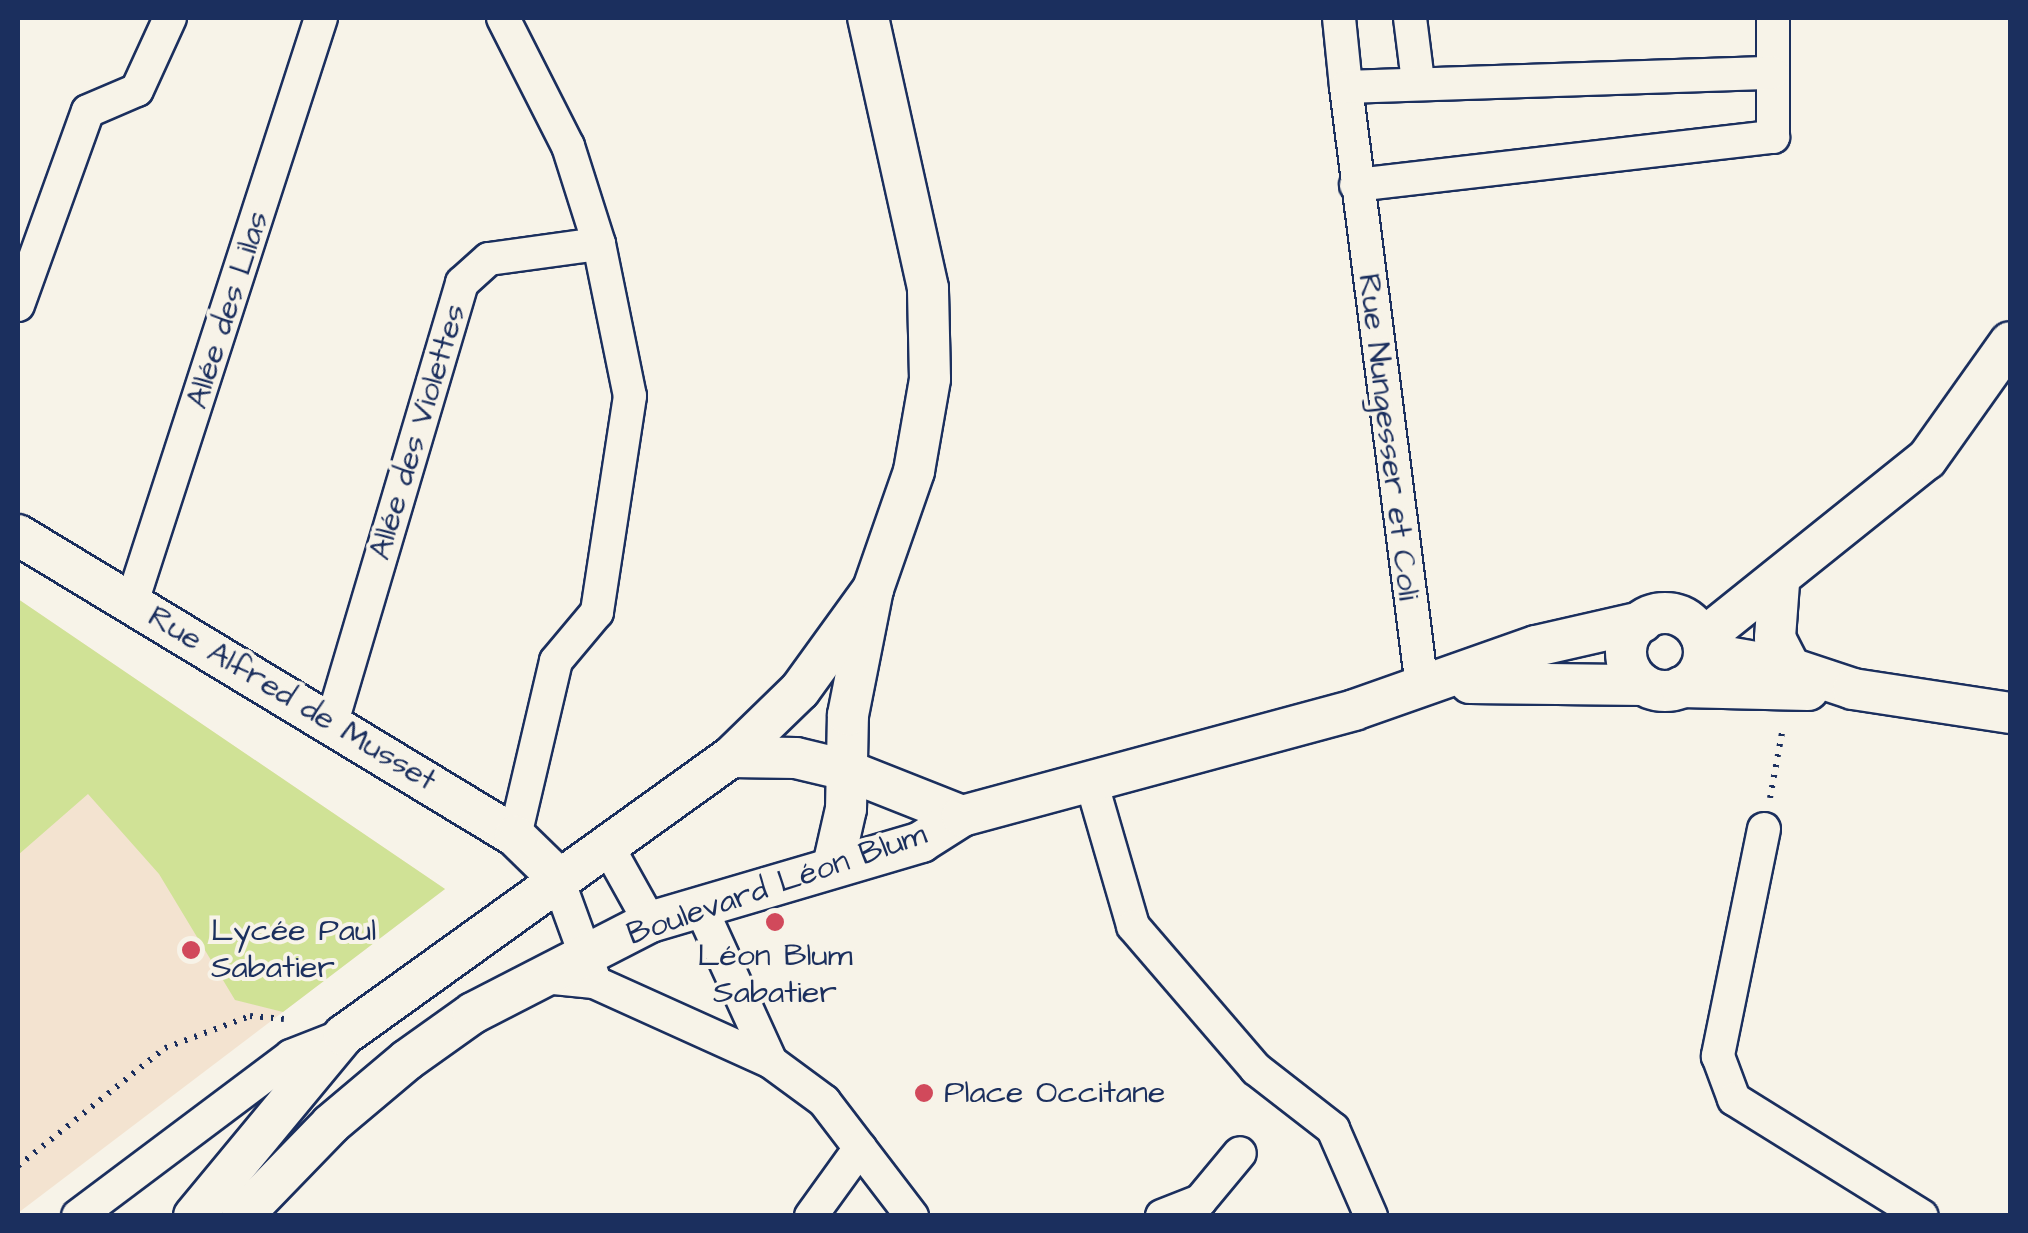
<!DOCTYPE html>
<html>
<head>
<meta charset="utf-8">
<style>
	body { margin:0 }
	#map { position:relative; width:2028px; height:1233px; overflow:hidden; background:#f7f3e8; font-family:"Architects Daughter",sans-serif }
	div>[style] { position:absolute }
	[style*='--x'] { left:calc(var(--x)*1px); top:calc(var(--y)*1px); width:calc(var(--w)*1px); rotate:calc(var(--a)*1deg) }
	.built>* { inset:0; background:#f3e3d0 }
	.green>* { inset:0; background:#d0e296 }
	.path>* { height:6px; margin-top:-3px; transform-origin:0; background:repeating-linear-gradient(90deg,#1b2f5e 0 2.5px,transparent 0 10.5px) }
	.roads { filter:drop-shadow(2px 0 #1b2f5e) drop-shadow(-2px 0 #1b2f5e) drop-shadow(0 2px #1b2f5e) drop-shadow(0 -2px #1b2f5e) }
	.minor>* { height:32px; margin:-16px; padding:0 16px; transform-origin:16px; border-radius:16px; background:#f7f3e8 }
	.tertiary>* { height:40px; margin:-20px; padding:0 20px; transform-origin:20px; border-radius:20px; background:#f7f3e8 }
	.tertiary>.ring { margin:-20px; padding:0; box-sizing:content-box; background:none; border:40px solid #f7f3e8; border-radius:50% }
	.dots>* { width:28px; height:28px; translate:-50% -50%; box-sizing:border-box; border:5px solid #f7f3e8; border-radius:50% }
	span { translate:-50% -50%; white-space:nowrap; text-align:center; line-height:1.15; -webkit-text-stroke:8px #f7f3e8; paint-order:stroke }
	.street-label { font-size:32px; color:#1b2f5e }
	.poi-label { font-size:32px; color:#1b2f5e }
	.left { translate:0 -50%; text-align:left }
	.frame { position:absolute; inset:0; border:20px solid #1b2f5e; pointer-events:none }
</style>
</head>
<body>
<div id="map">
	<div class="built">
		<div style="clip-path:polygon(18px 599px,445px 889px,18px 1213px)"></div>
	</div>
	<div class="green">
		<div style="clip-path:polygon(18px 599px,445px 889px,283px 1012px,235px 1000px,159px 874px,88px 794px,18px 855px)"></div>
	</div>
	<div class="path">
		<div style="--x:1770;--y:798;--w:72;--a:-79.6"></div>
		<div style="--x:18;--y:1166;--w:189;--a:-38.8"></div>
		<div style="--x:165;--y:1048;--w:91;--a:-20.6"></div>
		<div style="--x:250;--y:1016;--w:34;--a:5"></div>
	</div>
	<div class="roads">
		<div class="minor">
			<div style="--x:503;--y:18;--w:144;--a:63.1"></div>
			<div style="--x:568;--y:146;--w:103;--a:72.4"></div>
			<div style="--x:599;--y:244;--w:155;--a:78.5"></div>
			<div style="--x:630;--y:396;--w:219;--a:98.7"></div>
			<div style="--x:597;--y:612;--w:64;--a:129.9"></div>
			<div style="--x:556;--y:661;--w:180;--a:103.2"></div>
			<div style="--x:1339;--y:18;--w:69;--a:84.2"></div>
			<div style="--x:1410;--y:18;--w:64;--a:82.8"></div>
			<div style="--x:1356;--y:185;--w:420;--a:-6.6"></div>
			<div style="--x:1773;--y:137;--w:119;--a:-90"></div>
			<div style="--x:18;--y:305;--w:206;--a:-70.2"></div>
			<div style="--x:88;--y:111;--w:53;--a:-23.2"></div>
			<div style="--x:137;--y:90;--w:79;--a:-65.4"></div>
			<div style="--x:132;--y:602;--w:614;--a:-72.07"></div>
			<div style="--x:1422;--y:687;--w:605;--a:-97.22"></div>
			<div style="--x:1346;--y:87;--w:426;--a:-1.9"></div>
			<div style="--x:332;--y:722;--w:458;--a:-73.5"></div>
			<div style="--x:462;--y:283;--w:36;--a:-42"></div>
			<div style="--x:489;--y:259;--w:111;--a:-7.8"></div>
			<div style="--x:1091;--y:781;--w:151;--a:73.8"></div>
			<div style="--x:1133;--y:926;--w:189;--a:49.3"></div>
			<div style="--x:1256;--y:1069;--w:98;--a:37.9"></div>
			<div style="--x:1333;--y:1129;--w:95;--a:66.4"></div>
			<div style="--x:1764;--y:829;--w:232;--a:101.5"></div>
			<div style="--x:1718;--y:1056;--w:46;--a:69.6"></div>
			<div style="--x:1734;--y:1099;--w:221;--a:31.9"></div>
			<div style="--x:608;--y:847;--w:86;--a:60.8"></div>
			<div style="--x:557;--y:877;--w:105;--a:70"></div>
			<div style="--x:700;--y:906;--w:171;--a:65.5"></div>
			<div style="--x:771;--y:1062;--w:66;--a:36.3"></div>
			<div style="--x:824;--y:1101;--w:145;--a:52.6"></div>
			<div style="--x:544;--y:977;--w:50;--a:5.7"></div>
			<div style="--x:594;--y:982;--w:194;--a:24.3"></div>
			<div style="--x:78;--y:1216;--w:266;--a:-36.9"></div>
			<div style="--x:291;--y:1056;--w:57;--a:-21.6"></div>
			<div style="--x:811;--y:1216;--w:84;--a:-54.2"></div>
			<div style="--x:1162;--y:1216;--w:41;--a:-21.5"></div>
			<div style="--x:1200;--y:1201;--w:62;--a:-50.2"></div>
		</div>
		<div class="tertiary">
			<div style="--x:18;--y:535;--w:581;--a:31.2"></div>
			<div style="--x:515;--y:836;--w:59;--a:44.3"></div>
			<div style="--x:1779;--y:583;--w:55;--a:94.2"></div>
			<div style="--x:1775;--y:638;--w:34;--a:63"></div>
			<div class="ring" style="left:1626px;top:613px;width:38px;height:38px"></div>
			<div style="--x:1702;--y:639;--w:288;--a:-38.7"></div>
			<div style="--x:1927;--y:459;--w:143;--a:-54.6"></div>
			<div style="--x:1704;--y:653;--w:87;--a:9.9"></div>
			<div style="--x:1790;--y:668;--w:66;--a:18.4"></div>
			<div style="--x:1853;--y:689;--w:159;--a:8.7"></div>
			<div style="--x:1470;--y:683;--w:174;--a:0.7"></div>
			<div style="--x:1681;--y:687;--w:127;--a:1.4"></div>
			<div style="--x:731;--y:757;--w:65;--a:0.9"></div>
			<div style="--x:796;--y:758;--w:51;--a:13.5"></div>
			<div style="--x:846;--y:770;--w:125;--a:21.6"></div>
			<div style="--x:833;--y:866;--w:58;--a:-77.2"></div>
			<div style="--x:846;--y:809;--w:94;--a:-88.8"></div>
			<div style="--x:848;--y:715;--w:123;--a:-78.8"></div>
			<div style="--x:194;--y:1216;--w:235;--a:-50.4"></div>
			<div style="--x:344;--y:1035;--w:477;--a:-35.7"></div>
			<div style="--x:731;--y:757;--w:96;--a:-44.2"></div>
			<div style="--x:800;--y:690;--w:125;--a:-54.1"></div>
			<div style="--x:873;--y:589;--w:125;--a:-70.8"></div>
			<div style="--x:914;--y:471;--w:93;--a:-80.1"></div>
			<div style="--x:930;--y:379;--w:91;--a:-91.3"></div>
			<div style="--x:928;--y:288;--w:277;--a:-102.5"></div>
			<div style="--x:242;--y:1216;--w:128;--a:-45.9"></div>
			<div style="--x:331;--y:1124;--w:99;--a:-40.1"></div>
			<div style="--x:407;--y:1060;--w:81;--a:-35.5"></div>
			<div style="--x:473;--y:1013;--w:199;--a:-27.2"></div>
			<div style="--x:650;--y:922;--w:283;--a:-16.4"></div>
			<div style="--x:921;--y:842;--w:49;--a:-32.4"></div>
			<div style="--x:962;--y:816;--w:406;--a:-15.1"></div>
			<div style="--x:1354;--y:710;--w:193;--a:-19.4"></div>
			<div style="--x:1536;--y:646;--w:109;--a:-12.8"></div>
		</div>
	</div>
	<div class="dots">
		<div style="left:775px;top:922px;background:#d1495b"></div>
		<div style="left:191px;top:950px;background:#d1495b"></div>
		<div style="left:924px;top:1093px;background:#d1495b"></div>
	</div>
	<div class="street-label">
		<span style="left:228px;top:310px;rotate:-72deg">Allée des Lilas</span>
		<span style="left:418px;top:432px;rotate:-73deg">Allée des Violettes</span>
		<span style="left:1388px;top:437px;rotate:83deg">Rue Nungesser et Coli</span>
		<span style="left:292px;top:699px;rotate:31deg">Rue Alfred de Musset</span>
		<span style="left:777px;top:885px;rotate:-19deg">Boulevard Léon Blum</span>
	</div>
	<div class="poi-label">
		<span class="left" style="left:211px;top:950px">Lycée Paul<br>Sabatier</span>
		<span style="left:775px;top:975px">Léon Blum<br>Sabatier</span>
		<span class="left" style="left:944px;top:1093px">Place Occitane</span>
	</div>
	<div class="frame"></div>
</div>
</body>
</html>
